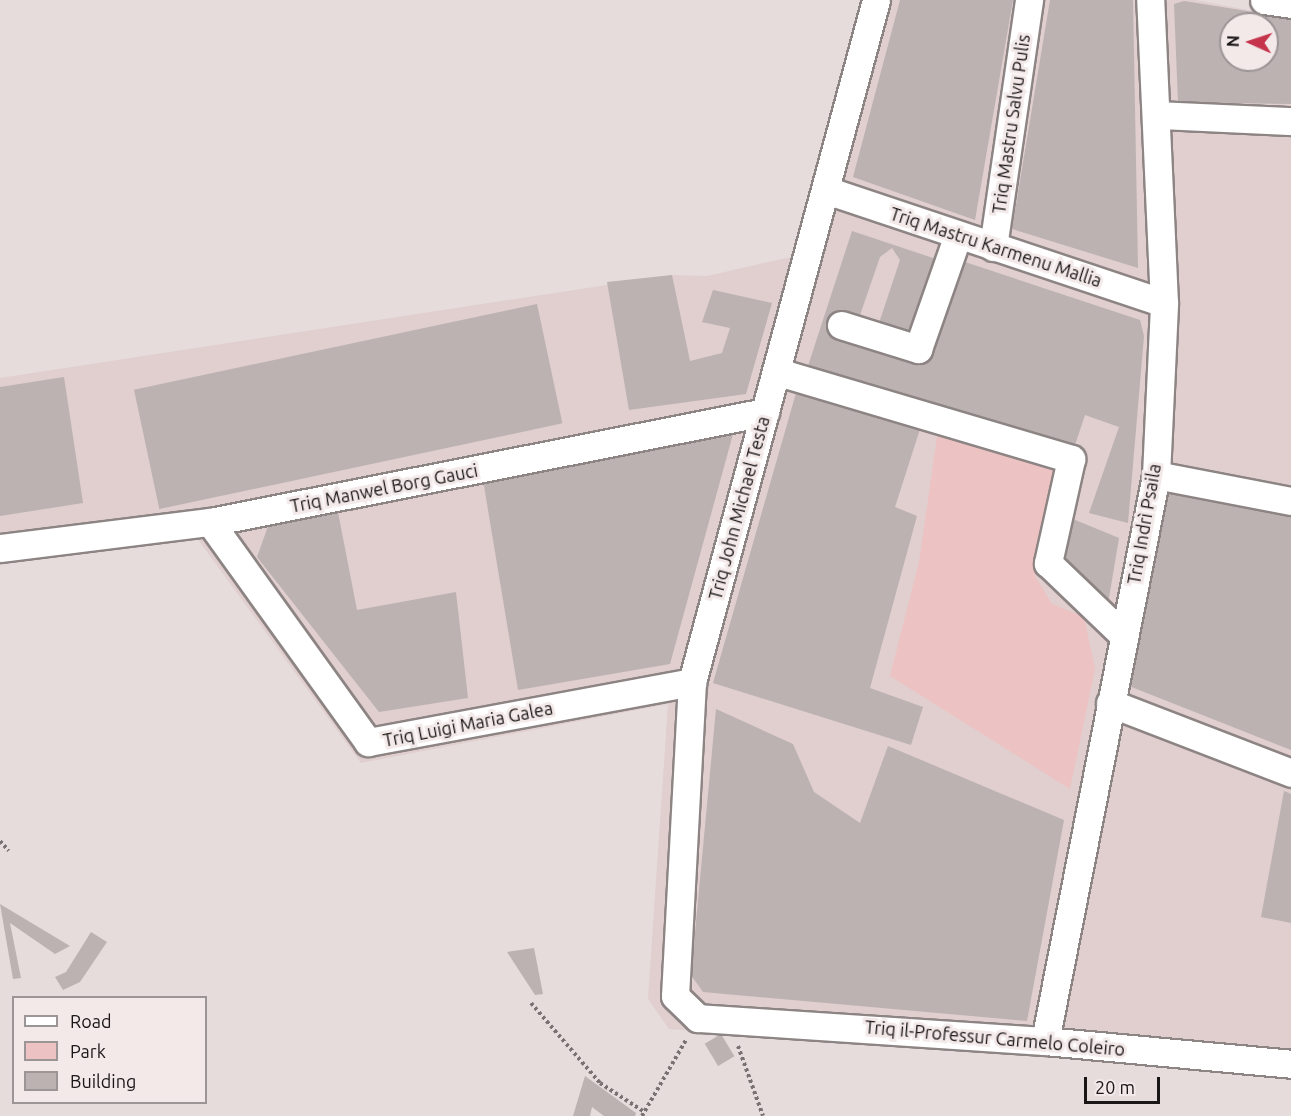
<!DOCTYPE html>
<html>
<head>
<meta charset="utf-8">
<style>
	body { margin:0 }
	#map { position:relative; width:1291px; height:1116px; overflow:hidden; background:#e6dcdc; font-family:Ubuntu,sans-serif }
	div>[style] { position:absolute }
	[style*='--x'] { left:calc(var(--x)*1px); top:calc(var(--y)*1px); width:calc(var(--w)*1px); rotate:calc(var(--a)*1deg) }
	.built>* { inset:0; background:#e1cece }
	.green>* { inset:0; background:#edc2c3 }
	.building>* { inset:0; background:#bcb2b2; transform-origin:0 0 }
	.path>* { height:4px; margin-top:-2px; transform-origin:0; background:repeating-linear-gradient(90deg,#797272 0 3px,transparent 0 6px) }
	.roads { filter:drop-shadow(2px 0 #8d8484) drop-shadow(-2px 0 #8d8484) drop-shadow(0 2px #8d8484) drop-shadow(0 -2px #8d8484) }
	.minor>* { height:27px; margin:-13.5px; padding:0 13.5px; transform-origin:13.5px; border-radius:13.5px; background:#fff }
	span { translate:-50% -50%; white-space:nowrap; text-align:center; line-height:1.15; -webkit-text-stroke:6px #f3e9e9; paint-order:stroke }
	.street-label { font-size:18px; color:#1a1616 }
	.legend { position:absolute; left:12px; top:996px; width:195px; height:108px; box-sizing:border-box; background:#f3e9e9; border:2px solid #9c9595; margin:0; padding:8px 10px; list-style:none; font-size:18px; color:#1a1616 }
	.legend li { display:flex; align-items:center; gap:12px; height:30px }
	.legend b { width:30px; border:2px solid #9c9595 }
	.north { position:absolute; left:1219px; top:12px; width:60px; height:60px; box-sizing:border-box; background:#f3e9e9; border:2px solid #9c9595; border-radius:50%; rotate:273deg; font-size:16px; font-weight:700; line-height:24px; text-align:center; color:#1a1616 }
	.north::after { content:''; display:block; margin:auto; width:21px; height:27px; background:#c5344b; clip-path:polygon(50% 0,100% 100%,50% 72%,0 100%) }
	.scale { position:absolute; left:1084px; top:1077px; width:76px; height:27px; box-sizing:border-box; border:3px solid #1a1616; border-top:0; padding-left:8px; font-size:18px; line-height:21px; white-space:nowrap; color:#1a1616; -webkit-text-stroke:4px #f3e9e9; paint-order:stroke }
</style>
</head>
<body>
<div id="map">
	<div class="built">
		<div style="clip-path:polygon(evenodd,863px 0,1195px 0,1291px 18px,1291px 1073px,669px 1029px,648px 999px,668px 704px,361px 763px,194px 534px,0 563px,0 378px,672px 275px,707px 276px,791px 257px,863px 0,1231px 24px,1267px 24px,1267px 60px,1231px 60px,1231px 24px)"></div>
	</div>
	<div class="green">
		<div style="clip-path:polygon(938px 430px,1065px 471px,1035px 576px,1052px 604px,1084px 617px,1095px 669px,1070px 789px,890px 676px,919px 562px)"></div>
	</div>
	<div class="building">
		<div style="clip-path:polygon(900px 0,1013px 0,975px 220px,853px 177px)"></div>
		<div style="clip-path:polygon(1050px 0,1133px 0,1138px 268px,1012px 229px)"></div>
		<div style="clip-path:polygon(evenodd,1184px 1px,1291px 18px,1291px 104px,1178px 102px,1174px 4px,1184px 1px,1231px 24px,1267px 24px,1267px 60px,1231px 60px,1231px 24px)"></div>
		<div style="clip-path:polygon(852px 231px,936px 259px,910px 337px,878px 326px,900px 260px,892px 248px,880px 257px,858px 321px,840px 315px,832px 337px,920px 366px,959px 260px,1140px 320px,1144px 336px,1128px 523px,1089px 513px,1119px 427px,1085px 415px,1074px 448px,806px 372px)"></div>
		<div style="clip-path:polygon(672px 275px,690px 361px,722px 353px,730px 328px,702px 322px,713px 290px,772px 303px,746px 394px,629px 410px,607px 282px)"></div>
		<div style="left:537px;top:304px;width:122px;height:412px;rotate:78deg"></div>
		<div style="clip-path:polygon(64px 377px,83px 503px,0 516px,0 387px)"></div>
		<div style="clip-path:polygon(798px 386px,921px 426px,895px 507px,917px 516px,870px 688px,923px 707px,911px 745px,713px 683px)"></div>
		<div style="clip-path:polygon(733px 434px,670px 664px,518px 690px,483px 480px)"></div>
		<div style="clip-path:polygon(1167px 486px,1291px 510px,1291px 750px,1129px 686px)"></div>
		<div style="clip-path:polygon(336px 502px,357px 610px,456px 592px,468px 698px,379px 712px,257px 557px,271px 518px)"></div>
		<div style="clip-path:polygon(1068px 517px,1119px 538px,1107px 610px,1058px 562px)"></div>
		<div style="clip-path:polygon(716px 709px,793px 744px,814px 792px,860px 823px,888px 746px,1064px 820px,1027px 1021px,703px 992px,691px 975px)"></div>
		<div style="clip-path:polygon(1284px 791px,1291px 794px,1291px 923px,1261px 917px)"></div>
		<div style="clip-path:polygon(0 904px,70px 946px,55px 954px,10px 923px,21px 978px,13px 979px)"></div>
		<div style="clip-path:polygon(91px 932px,107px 942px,80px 982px,63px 990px,55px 977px,66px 972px)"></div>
		<div style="clip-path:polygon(534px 948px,543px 994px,535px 995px,507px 952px)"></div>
		<div style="left:721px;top:1034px;width:26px;height:19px;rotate:59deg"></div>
		<div style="clip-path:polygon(585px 1076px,636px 1113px,635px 1116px,604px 1116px,592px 1107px,590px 1116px,573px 1116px)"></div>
	</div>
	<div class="path">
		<div style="--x:0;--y:841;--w:13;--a:48"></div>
		<div style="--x:531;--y:1003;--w:106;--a:49.2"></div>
		<div style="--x:600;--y:1083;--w:51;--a:33.1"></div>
		<div style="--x:738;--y:1046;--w:74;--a:70.3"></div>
		<div style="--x:642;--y:1116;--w:88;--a:-59.9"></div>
	</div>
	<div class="roads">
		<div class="minor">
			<div style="--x:876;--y:0;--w:706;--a:105.1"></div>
			<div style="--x:692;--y:682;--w:314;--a:93.1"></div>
			<div style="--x:675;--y:996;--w:32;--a:44"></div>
			<div style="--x:698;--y:1018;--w:348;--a:3.8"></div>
			<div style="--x:1045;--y:1041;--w:247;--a:5.3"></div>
			<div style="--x:1264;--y:0;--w:27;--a:8"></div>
			<div style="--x:1158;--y:115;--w:133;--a:2.6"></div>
			<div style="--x:829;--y:191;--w:353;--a:18.5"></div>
			<div style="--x:993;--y:247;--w:250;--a:-81.7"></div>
			<div style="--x:841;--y:325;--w:81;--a:17.3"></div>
			<div style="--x:918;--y:349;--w:121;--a:-70.7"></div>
			<div style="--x:778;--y:372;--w:306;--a:16.5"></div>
			<div style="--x:1071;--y:459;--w:107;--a:102.5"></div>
			<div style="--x:1048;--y:563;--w:104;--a:43.8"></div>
			<div style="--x:1156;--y:475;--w:137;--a:10.9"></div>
			<div style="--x:210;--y:522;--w:271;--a:54.3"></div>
			<div style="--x:368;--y:742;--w:330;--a:-10.5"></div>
			<div style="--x:0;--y:548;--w:212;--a:-7.1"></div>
			<div style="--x:210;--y:522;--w:566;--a:-11.21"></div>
			<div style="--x:1110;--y:703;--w:194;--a:21.1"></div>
			<div style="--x:1045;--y:1041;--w:577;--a:-78.9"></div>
			<div style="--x:1156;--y:475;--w:172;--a:-87.3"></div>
			<div style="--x:1164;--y:303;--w:303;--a:-92.6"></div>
		</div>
	</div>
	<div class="street-label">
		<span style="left:1011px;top:124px;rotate:-82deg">Triq Mastru Salvu Pulis</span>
		<span style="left:996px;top:247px;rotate:18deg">Triq Mastru Karmenu Mallia</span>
		<span style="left:384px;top:488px;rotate:-11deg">Triq Manwel Borg Gauci</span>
		<span style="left:739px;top:508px;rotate:-75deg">Triq John Michael Testa</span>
		<span style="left:1144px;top:524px;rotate:-80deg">Triq Indrì Psaila</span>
		<span style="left:468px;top:724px;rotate:-11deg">Triq Luigi Maria Galea</span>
		<span style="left:995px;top:1038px;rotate:5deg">Triq il-Professur Carmelo Coleiro</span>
	</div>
	<ul class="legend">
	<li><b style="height:8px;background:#fff"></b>Road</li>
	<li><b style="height:16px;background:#edc2c3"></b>Park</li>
	<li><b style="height:16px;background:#bcb2b2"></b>Building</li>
	</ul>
	<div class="north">N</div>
	<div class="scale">20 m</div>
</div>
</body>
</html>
